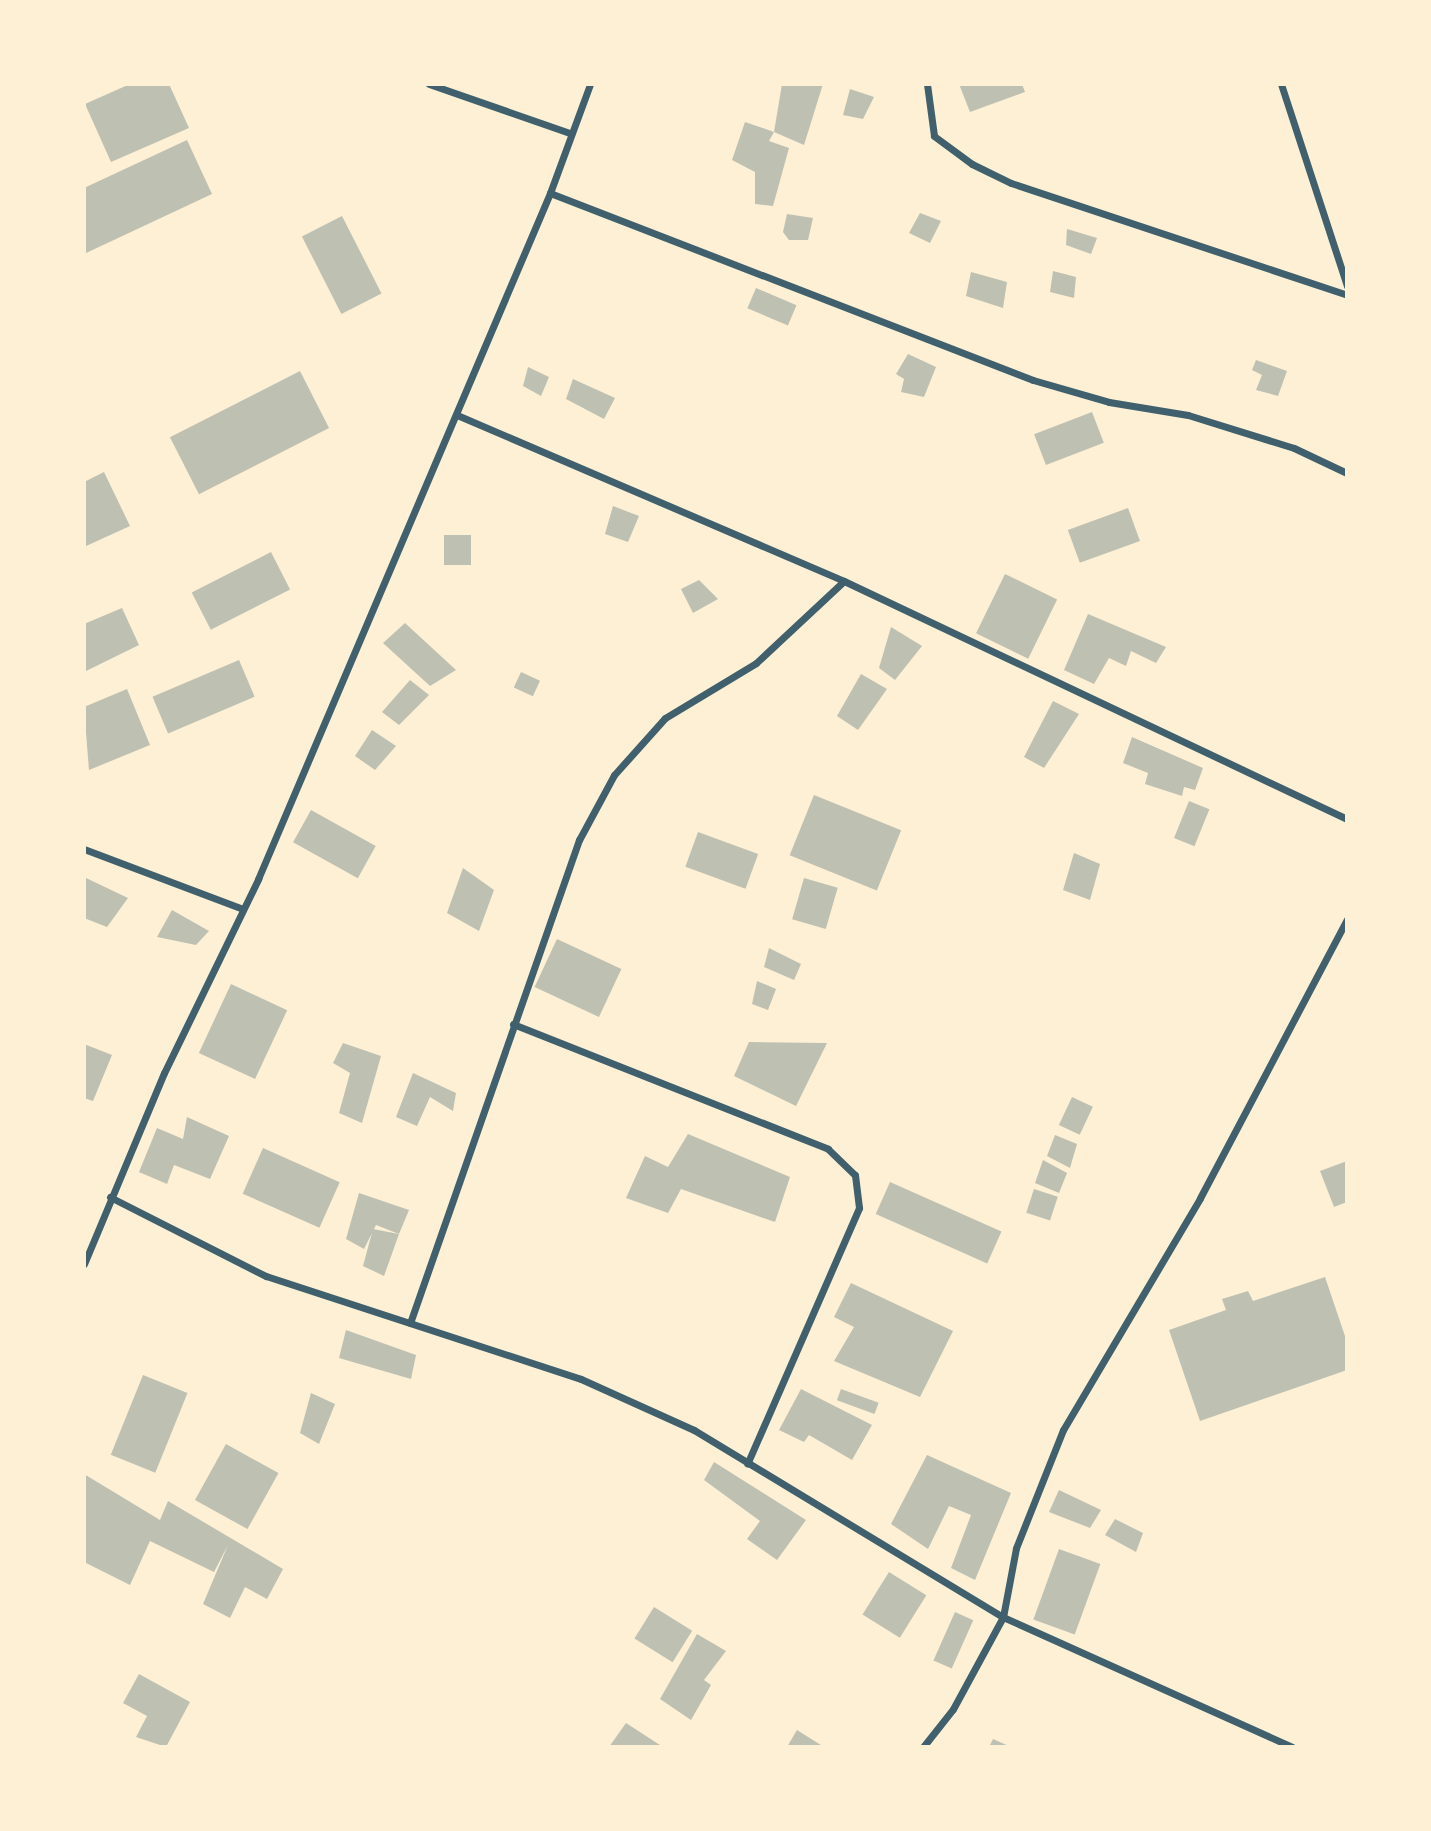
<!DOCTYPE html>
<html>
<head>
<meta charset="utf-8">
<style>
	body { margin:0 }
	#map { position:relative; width:1431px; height:1831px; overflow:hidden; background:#fdf0d5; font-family:"Varela Round",sans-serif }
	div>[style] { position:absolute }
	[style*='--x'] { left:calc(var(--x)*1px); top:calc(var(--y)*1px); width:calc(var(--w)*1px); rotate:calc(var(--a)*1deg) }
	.building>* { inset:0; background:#bec0b2; transform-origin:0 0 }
	.minor>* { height:7px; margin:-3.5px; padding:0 3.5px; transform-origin:3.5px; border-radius:3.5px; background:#3f606c }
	span { translate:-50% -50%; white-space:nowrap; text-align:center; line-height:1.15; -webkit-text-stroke:7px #fdf0d5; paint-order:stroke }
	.frame { position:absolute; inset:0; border:86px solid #fdf0d5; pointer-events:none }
</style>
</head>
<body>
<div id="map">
	<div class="building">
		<div style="clip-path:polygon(130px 84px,169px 84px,189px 128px,111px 162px,85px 104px)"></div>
		<div style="clip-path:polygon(782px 84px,823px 84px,804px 145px,774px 132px)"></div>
		<div style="clip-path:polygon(959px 84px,1022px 84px,1025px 92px,970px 112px)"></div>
		<div style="clip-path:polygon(850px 89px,874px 97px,863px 119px,843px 115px)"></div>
		<div style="clip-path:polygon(745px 122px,774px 132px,769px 141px,789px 148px,773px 206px,755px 204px,755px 172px,732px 160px)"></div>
		<div style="clip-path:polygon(187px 140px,212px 194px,84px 254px,84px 188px)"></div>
		<div style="clip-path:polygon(920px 213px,941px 221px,930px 243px,909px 233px)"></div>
		<div style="clip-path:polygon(787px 214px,813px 218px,808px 240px,789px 240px,783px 232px)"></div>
		<div style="left:342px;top:216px;width:87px;height:45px;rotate:63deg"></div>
		<div style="clip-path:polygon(1067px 229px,1097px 238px,1091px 254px,1066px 245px)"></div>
		<div style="clip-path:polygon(1053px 271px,1076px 277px,1074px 298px,1050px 292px)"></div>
		<div style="clip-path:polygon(971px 272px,1007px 282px,1003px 308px,966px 296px)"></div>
		<div style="left:756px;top:288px;width:44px;height:22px;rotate:23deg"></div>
		<div style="clip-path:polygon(908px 354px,936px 367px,924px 397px,901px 392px,904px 379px,896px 374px)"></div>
		<div style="clip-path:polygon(1256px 360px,1287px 371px,1278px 396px,1256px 390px,1262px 375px,1252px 370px)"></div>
		<div style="clip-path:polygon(528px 367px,549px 377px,541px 396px,523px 386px)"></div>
		<div style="left:300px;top:371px;width:64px;height:146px;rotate:63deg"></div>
		<div style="clip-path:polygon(573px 379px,615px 398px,604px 419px,566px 399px)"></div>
		<div style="left:1092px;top:412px;width:33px;height:62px;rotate:69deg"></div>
		<div style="clip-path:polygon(104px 472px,130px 526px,84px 547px,84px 482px)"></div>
		<div style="clip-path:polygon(613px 506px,639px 516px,628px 542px,605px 534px)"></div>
		<div style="left:1128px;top:508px;width:35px;height:64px;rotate:70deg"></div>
		<div style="left:444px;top:535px;width:27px;height:30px"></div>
		<div style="left:271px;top:552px;width:42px;height:89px;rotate:63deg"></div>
		<div style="left:1005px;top:574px;width:58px;height:66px;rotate:26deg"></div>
		<div style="clip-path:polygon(699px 580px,718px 599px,693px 613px,681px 589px)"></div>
		<div style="clip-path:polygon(122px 608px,139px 645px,84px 672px,84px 624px)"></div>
		<div style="clip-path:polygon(1088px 614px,1166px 647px,1156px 663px,1131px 651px,1126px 666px,1109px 658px,1094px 684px,1064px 670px)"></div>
		<div style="clip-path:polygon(405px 623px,456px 670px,430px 686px,383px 643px)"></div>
		<div style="clip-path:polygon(891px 627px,922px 646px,895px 680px,879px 668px)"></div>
		<div style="left:239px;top:660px;width:40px;height:94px;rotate:67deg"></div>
		<div style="left:521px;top:672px;width:21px;height:17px;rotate:25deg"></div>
		<div style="clip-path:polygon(861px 674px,887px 689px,858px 730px,837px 716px)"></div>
		<div style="clip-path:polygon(410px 680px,429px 695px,399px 725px,382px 712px)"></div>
		<div style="clip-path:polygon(127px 689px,150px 745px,89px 770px,84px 707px)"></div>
		<div style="clip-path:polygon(1053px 701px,1079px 714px,1044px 768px,1024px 757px)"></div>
		<div style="clip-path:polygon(372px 730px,396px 746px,375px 770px,355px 756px)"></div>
		<div style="clip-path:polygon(1132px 737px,1203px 768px,1195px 790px,1184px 787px,1182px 796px,1145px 784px,1148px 773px,1123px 763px)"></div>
		<div style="left:814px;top:795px;width:94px;height:65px;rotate:22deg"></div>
		<div style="left:1189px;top:801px;width:22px;height:40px;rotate:22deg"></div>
		<div style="left:311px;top:810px;width:74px;height:37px;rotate:29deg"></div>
		<div style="left:698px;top:832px;width:64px;height:37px;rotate:20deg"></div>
		<div style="clip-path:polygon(1074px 853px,1100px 864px,1090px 900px,1063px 890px)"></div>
		<div style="clip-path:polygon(463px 868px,494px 890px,479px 931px,447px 913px)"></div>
		<div style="clip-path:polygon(84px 877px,128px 898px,107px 927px,84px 918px)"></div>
		<div style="left:804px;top:878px;width:35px;height:43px;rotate:16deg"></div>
		<div style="clip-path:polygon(172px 910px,209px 931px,196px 945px,157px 937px)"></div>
		<div style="left:557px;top:939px;width:71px;height:53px;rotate:25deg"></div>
		<div style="clip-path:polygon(769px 948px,801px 964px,794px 980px,764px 967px)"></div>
		<div style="clip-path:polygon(757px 981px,776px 989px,768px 1010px,752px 1004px)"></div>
		<div style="left:231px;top:984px;width:62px;height:76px;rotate:25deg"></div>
		<div style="clip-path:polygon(749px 1042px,827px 1043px,796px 1106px,734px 1076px)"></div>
		<div style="clip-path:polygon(343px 1043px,381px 1056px,362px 1123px,339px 1113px,350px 1073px,333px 1063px)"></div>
		<div style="clip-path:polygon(84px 1044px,112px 1055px,93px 1101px,84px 1098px)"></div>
		<div style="clip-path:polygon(413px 1073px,456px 1093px,453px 1111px,430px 1097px,417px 1126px,396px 1117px)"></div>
		<div style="left:1072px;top:1097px;width:23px;height:31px;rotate:25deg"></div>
		<div style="clip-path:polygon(187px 1117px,229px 1136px,210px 1179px,174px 1165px,167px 1184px,139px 1172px,157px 1128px,183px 1139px)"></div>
		<div style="clip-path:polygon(688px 1134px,790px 1177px,775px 1222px,681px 1189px,668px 1213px,626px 1198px,645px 1156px,668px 1167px)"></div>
		<div style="clip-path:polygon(1055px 1135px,1077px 1144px,1070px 1168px,1047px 1156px)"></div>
		<div style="left:263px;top:1148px;width:84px;height:50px;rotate:24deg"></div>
		<div style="clip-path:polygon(1043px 1160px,1067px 1173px,1059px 1193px,1035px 1183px)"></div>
		<div style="clip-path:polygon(1347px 1161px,1347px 1202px,1334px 1207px,1320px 1171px)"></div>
		<div style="left:890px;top:1182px;width:122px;height:35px;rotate:24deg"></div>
		<div style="left:1034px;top:1189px;width:25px;height:25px;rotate:18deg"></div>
		<div style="clip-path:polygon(359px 1193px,409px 1210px,399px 1234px,376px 1225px,364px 1249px,346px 1239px)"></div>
		<div style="clip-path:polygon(373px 1229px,399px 1234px,384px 1276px,363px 1266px)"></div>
		<div style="clip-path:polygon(1325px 1277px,1347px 1342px,1347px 1370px,1200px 1421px,1169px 1330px,1226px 1310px,1222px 1299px,1248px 1291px,1253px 1301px)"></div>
		<div style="clip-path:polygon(851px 1283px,953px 1331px,920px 1397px,834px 1361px,854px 1327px,834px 1317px)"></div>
		<div style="clip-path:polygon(346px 1330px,416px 1355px,411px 1379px,339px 1358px)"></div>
		<div style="left:143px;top:1375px;width:48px;height:86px;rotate:22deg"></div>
		<div style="clip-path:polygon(801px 1389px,872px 1425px,852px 1460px,809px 1435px,804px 1442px,779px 1430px)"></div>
		<div style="left:841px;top:1389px;width:40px;height:12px;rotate:20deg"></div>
		<div style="clip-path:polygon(311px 1393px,335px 1404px,319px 1444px,300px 1433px)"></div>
		<div style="left:226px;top:1444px;width:60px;height:64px;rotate:29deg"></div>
		<div style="clip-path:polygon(927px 1455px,1011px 1493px,975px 1580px,951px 1568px,971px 1515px,949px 1506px,928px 1549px,891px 1524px)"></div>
		<div style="clip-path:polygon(714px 1462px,806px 1520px,777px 1560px,747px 1539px,760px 1521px,704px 1480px)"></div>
		<div style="clip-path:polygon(84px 1474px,160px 1520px,168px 1501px,283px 1569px,267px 1599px,245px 1587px,230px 1618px,203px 1604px,228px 1545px,214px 1572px,150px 1541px,130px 1585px,84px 1562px)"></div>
		<div style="clip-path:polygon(1059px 1490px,1101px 1510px,1090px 1528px,1049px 1512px)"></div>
		<div style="clip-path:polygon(1115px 1519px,1143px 1533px,1136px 1552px,1105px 1535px)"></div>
		<div style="left:1059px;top:1549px;width:44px;height:75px;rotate:20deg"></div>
		<div style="left:889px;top:1572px;width:44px;height:50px;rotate:32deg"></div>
		<div style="left:654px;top:1607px;width:45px;height:37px;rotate:32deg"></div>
		<div style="left:955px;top:1612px;width:20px;height:53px;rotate:24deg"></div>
		<div style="clip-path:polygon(697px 1634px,726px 1651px,704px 1680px,711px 1685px,691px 1720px,660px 1699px)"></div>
		<div style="clip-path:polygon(139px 1674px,190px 1702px,166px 1747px,136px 1737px,147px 1716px,123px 1703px)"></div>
		<div style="clip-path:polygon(626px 1723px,663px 1747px,609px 1747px)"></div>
		<div style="clip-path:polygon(797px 1730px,824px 1747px,787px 1747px)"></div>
		<div style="clip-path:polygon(993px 1739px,1011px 1747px,989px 1747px)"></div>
	</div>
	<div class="minor">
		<div style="--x:429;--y:84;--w:149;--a:19.2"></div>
		<div style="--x:927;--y:84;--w:52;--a:82.3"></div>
		<div style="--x:934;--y:136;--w:47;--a:36.4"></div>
		<div style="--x:972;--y:164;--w:43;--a:26"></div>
		<div style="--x:1011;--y:183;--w:354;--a:18.4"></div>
		<div style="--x:1281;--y:84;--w:213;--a:71.9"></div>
		<div style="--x:550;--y:193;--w:518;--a:21.16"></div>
		<div style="--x:1033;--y:380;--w:79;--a:16.1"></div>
		<div style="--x:1109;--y:402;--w:80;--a:9.3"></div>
		<div style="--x:1188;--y:415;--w:111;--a:17.3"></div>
		<div style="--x:1294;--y:448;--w:59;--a:25.3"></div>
		<div style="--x:457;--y:415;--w:421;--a:23.2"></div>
		<div style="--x:844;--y:581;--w:556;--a:25.32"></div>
		<div style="--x:84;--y:849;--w:170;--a:20.7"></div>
		<div style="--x:513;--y:1024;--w:339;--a:21.6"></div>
		<div style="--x:828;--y:1149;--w:37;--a:44"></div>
		<div style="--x:855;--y:1175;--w:33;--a:83"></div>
		<div style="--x:859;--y:1208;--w:279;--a:113.6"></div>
		<div style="--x:110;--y:1197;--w:175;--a:26.9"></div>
		<div style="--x:266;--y:1276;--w:331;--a:18.1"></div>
		<div style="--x:581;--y:1379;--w:124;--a:24.3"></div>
		<div style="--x:694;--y:1430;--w:361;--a:31.2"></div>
		<div style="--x:1003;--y:1617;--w:70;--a:-79.3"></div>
		<div style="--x:1016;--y:1548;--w:127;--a:-68.3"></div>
		<div style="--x:1063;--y:1430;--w:269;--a:-59.4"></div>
		<div style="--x:1200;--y:1198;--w:315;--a:-62.2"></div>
		<div style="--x:84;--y:1264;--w:207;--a:-67.3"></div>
		<div style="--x:164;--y:1073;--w:216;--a:-64.1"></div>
		<div style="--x:258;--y:879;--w:746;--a:-66.94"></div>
		<div style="--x:550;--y:193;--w:116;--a:-69.8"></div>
		<div style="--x:410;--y:1323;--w:512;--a:-70.72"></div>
		<div style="--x:579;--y:840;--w:74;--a:-61.7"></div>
		<div style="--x:614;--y:775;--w:76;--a:-48.2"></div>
		<div style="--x:665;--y:718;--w:106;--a:-31.1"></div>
		<div style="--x:756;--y:663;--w:120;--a:-43"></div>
		<div style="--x:923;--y:1747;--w:48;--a:-51.7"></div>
		<div style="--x:953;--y:1709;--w:105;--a:-61.5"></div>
		<div style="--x:1003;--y:1617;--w:317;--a:24.2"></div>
	</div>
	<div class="frame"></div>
</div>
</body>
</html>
